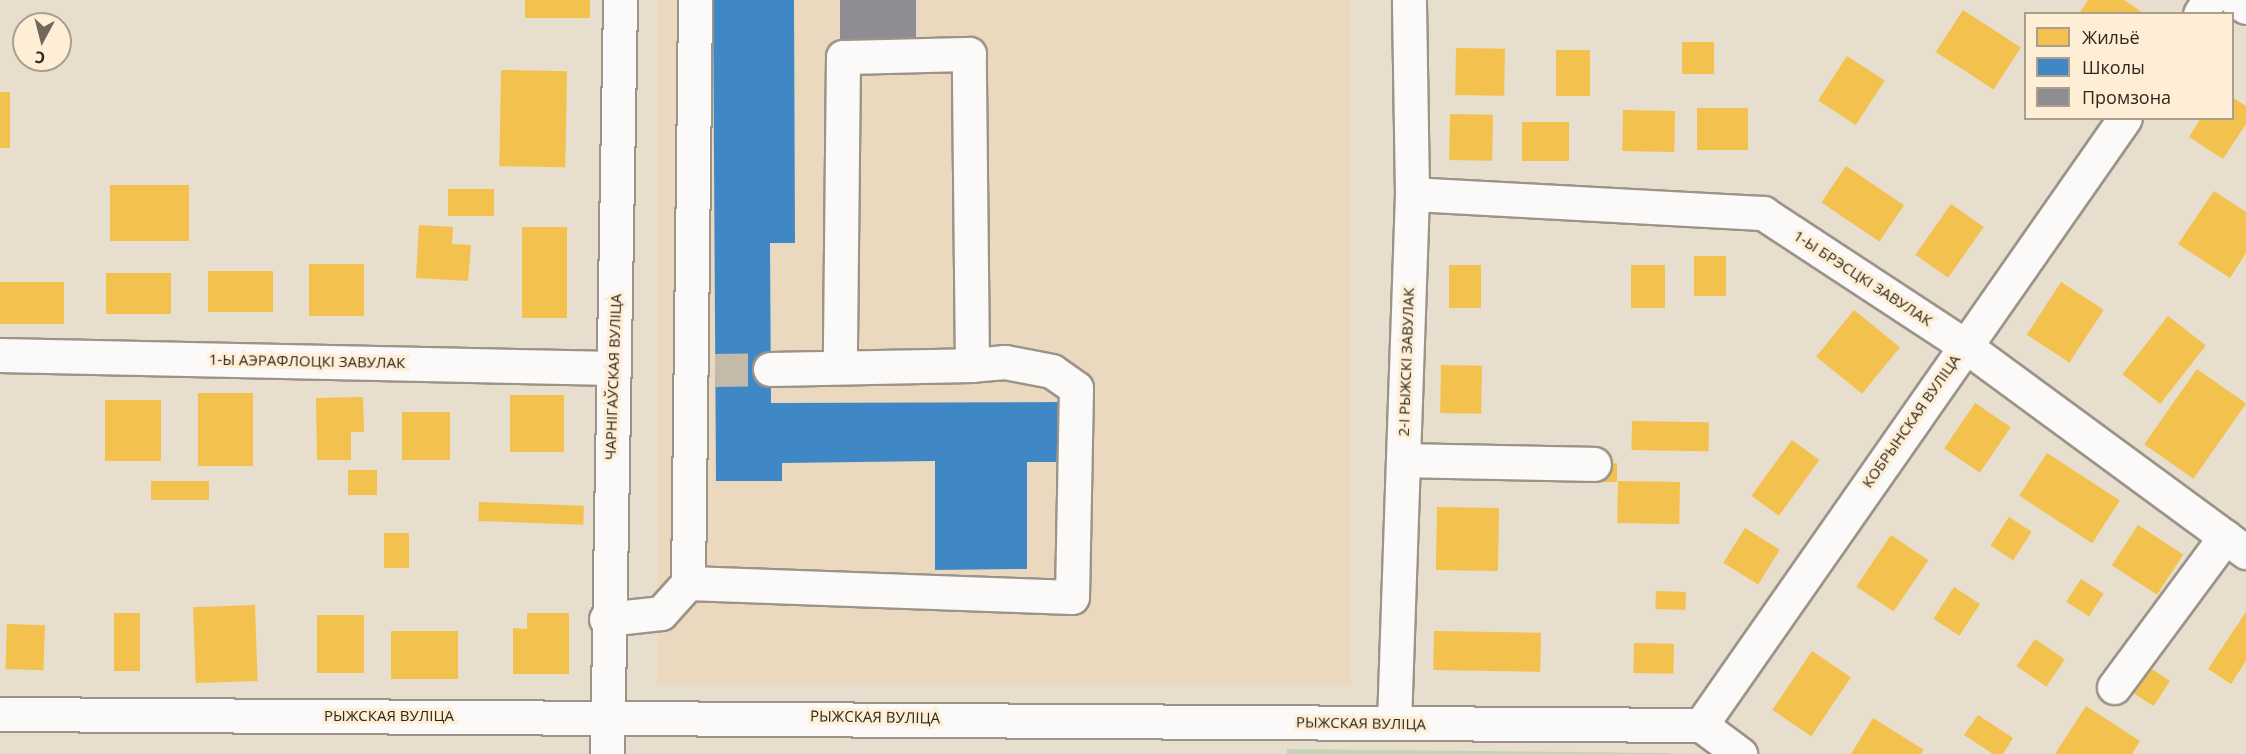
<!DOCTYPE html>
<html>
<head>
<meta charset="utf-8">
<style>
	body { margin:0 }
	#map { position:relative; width:2246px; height:754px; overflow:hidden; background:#e8dece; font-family:"Open Sans",sans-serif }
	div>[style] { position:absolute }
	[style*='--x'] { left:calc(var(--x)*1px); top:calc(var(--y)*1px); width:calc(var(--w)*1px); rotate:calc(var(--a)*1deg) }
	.built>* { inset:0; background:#ead9be; transform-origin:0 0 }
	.green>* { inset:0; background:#c4d4b7 }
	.homes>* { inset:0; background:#f2c14e; transform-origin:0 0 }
	.schools>* { inset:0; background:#3f88c5 }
	.industry>* { inset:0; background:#8d8d92; transform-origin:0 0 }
	.minor-tunnel>* { height:33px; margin-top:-16.5px; transform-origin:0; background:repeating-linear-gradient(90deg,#c3baaa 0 33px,transparent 0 49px) }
	.roads { filter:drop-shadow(2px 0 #9c9488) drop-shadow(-2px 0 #9c9488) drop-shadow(0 2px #9c9488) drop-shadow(0 -2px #9c9488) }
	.minor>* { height:33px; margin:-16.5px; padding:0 16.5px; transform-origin:16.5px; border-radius:16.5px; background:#fcfaf8 }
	span { translate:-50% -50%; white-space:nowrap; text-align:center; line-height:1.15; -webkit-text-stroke:6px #feeed6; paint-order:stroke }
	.street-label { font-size:15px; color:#2f281c }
	.legend { position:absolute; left:2024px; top:12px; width:210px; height:108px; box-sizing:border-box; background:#feeed6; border:2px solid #ab9f8c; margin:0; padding:8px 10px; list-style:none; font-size:18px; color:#2f281c }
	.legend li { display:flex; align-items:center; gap:12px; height:30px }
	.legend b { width:30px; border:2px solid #ab9f8c }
	.north { position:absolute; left:12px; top:12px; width:60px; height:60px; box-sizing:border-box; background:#feeed6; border:2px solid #ab9f8c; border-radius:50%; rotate:187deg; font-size:16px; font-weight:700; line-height:24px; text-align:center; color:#2f281c }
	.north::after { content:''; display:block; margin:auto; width:21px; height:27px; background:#70685a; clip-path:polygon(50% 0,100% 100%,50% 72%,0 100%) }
</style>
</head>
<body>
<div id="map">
	<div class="built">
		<div style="left:657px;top:0;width:694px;height:685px"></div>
	</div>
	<div class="green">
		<div style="clip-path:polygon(1287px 749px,1670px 753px,1671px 754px,1287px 754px)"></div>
	</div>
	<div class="homes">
		<div style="left:525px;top:0;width:65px;height:18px"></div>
		<div style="clip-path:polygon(2088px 0,2124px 0,2145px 14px,2079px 14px)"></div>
		<div style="left:1963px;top:10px;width:69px;height:50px;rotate:33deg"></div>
		<div style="left:1682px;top:42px;width:32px;height:32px"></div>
		<div style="left:1456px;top:48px;width:49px;height:47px;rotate:1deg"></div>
		<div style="left:1556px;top:50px;width:34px;height:46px"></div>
		<div style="left:1847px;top:56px;width:45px;height:53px;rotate:33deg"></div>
		<div style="left:501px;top:70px;width:66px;height:96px;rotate:1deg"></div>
		<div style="left:0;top:92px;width:10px;height:56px"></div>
		<div style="clip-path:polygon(2232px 97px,2246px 106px,2246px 124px,2223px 159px,2189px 137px,2201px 118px,2232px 118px)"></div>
		<div style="left:1697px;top:108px;width:51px;height:42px"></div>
		<div style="left:1623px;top:110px;width:52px;height:41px;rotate:1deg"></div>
		<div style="left:1450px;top:114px;width:43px;height:46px;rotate:1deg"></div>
		<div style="left:1522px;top:122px;width:47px;height:39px"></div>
		<div style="left:1846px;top:166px;width:70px;height:44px;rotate:34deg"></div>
		<div style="left:110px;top:185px;width:79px;height:56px"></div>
		<div style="left:448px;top:189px;width:46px;height:27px"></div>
		<div style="clip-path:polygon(2214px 191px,2246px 212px,2246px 253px,2230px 278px,2178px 244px)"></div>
		<div style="left:1951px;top:204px;width:40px;height:62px;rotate:35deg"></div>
		<div style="clip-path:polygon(419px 225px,453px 227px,452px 244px,471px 245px,468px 281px,416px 278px)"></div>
		<div style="left:522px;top:227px;width:45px;height:91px"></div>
		<div style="left:1694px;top:256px;width:32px;height:40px"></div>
		<div style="left:309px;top:264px;width:55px;height:52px"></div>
		<div style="left:1449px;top:265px;width:32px;height:43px"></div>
		<div style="left:1631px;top:265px;width:34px;height:43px"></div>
		<div style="left:208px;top:271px;width:65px;height:41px"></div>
		<div style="left:171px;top:273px;width:41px;height:65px;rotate:90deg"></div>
		<div style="left:0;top:282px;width:64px;height:42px"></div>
		<div style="left:2061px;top:282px;width:51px;height:63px;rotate:33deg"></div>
		<div style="left:1854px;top:310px;width:59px;height:60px;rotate:39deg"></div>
		<div style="left:2168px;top:316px;width:48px;height:74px;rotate:38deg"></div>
		<div style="left:1441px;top:365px;width:41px;height:48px;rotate:1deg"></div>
		<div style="left:2197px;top:369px;width:60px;height:92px;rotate:35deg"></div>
		<div style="left:198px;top:393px;width:55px;height:73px"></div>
		<div style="left:510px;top:395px;width:54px;height:57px"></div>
		<div style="clip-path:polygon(363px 397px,364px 432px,351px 432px,351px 460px,317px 460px,316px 398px)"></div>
		<div style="left:105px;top:400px;width:56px;height:61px"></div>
		<div style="left:1975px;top:403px;width:43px;height:55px;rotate:34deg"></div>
		<div style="left:402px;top:412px;width:48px;height:48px"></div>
		<div style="left:1632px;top:421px;width:77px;height:29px;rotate:1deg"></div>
		<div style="left:1792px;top:440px;width:34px;height:69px;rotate:36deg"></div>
		<div style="left:2047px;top:453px;width:87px;height:51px;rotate:33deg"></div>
		<div style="left:1601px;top:463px;width:16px;height:19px"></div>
		<div style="left:348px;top:470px;width:29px;height:25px"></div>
		<div style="left:151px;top:481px;width:58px;height:19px"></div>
		<div style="left:1618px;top:481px;width:62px;height:42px;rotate:1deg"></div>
		<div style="left:479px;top:502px;width:105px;height:19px;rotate:2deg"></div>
		<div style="left:1437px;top:507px;width:62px;height:63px;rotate:1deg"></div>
		<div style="left:2009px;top:517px;width:27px;height:34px;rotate:33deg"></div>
		<div style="left:2138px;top:525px;width:54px;height:48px;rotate:33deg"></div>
		<div style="left:1745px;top:528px;width:41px;height:41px;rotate:32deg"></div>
		<div style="left:384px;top:533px;width:25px;height:35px"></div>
		<div style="left:1891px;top:535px;width:45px;height:62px;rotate:34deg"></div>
		<div style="left:2081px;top:579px;width:27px;height:27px;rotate:33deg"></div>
		<div style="left:1954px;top:587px;width:31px;height:38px;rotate:33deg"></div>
		<div style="left:1656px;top:591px;width:30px;height:18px;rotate:2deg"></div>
		<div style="left:255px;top:605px;width:76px;height:62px;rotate:88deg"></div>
		<div style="clip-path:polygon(2246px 612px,2246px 661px,2231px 684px,2208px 669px)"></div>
		<div style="left:114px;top:613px;width:26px;height:58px"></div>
		<div style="clip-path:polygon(527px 613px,569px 613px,569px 674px,513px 674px,513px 628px,527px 629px)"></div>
		<div style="left:317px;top:615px;width:47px;height:58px"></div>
		<div style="left:7px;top:624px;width:38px;height:45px;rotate:2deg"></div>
		<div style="left:391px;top:631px;width:67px;height:48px"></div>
		<div style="left:1434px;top:631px;width:107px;height:39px;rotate:1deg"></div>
		<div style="left:2035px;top:639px;width:36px;height:33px;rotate:34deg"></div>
		<div style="left:1634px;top:643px;width:40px;height:30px;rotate:1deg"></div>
		<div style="left:1812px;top:651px;width:47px;height:71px;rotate:34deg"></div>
		<div style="left:2144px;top:664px;width:31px;height:30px;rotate:33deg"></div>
		<div style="clip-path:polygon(2086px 706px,2140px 741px,2132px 754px,2055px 754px)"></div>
		<div style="clip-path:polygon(1978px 715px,2013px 738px,2003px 754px,1993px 754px,1964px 735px)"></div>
		<div style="clip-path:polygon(1873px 718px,1924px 750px,1921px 754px,1851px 754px)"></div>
	</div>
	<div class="schools">
		<div style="clip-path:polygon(713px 0,794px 0,795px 243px,770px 243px,771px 403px,1062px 402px,1063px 462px,1027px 462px,1027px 569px,935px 570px,935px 461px,782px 463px,782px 481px,716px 481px)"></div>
	</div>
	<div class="industry">
		<div style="left:840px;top:0;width:76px;height:46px"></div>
	</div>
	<div class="minor-tunnel">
		<div style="--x:715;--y:370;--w:55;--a:-1"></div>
	</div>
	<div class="roads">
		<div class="minor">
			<div style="--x:2236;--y:0;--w:12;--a:35"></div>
			<div style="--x:2200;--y:14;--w:17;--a:-57"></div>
			<div style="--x:1412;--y:194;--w:352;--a:3.1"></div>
			<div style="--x:1763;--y:213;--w:240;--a:33.3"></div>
			<div style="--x:1964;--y:345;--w:350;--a:36.3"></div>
			<div style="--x:0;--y:355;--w:614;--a:1.21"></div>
			<div style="--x:770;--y:369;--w:202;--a:-1.1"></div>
			<div style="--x:1403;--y:460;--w:191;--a:1.2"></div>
			<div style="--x:688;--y:583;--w:583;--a:-89.31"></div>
			<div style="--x:606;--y:619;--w:55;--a:-6.2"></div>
			<div style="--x:661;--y:613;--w:40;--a:-48"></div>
			<div style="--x:688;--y:583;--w:384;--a:2.1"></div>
			<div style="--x:1072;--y:597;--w:209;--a:-88.9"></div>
			<div style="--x:1076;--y:388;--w:29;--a:-145"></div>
			<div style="--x:1052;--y:371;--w:48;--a:-169.2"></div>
			<div style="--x:1005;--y:362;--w:33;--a:175"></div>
			<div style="--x:972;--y:365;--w:311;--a:-90.6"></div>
			<div style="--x:969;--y:54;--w:126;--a:178.6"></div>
			<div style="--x:843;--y:57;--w:310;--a:90.6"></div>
			<div style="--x:2114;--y:687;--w:187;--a:-53.5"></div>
			<div style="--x:0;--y:714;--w:1701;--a:0.37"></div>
			<div style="--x:1701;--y:725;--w:49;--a:36.6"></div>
			<div style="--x:1394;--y:723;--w:529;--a:-88.05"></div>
			<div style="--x:1412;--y:194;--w:194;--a:-90.9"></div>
			<div style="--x:1701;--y:725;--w:740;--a:-55.07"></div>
			<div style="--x:607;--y:754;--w:754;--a:-89.01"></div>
		</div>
	</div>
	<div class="street-label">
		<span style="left:1863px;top:278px;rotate:33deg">1-Ы БРЭСЦКІ ЗАВУЛАК</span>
		<span style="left:307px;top:361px;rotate:1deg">1-Ы АЭРАФЛОЦКІ ЗАВУЛАК</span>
		<span style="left:1406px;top:362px;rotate:-88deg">2-І РЫЖСКІ ЗАВУЛАК</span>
		<span style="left:613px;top:377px;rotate:-88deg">ЧАРНІГАЎСКАЯ ВУЛІЦА</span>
		<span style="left:1911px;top:421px;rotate:-55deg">КОБРЫНСКАЯ ВУЛІЦА</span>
		<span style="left:389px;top:716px">РЫЖСКАЯ ВУЛІЦА</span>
		<span style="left:875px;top:717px;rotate:1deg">РЫЖСКАЯ ВУЛІЦА</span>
		<span style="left:1361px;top:723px;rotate:1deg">РЫЖСКАЯ ВУЛІЦА</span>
	</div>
	<ul class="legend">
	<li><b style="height:16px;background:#f2c14e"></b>Жильё</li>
	<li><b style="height:16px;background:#3f88c5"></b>Школы</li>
	<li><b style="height:16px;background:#8d8d92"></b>Промзона</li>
	</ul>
	<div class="north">С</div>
</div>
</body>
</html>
